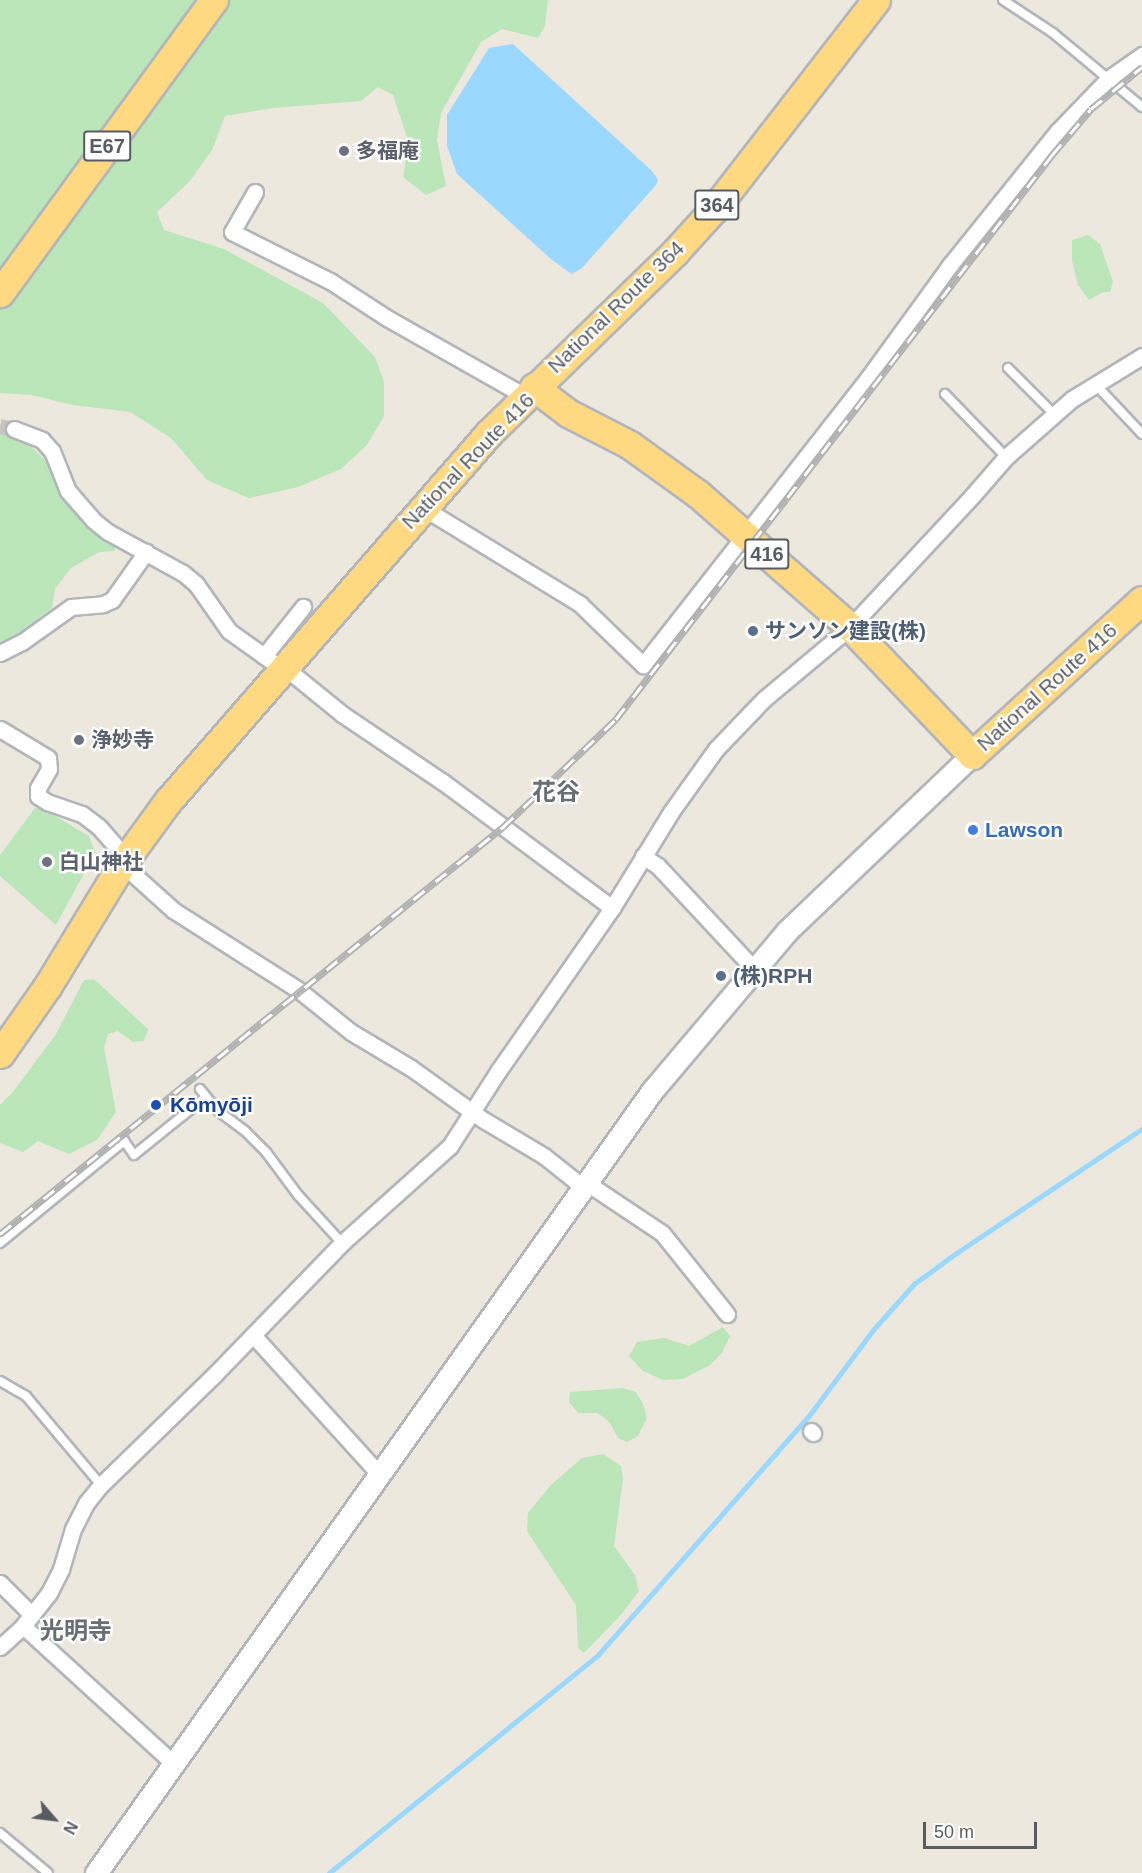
<!DOCTYPE html>
<html>
<head>
<meta charset="utf-8">
<style>
	body { margin:0 }
	#map { position:relative; width:1142px; height:1873px; overflow:hidden; background:#ece8de; font-family:Helvetica,"Noto Sans JP",sans-serif }
	div>[style] { position:absolute }
	[style*='--x'] { left:calc(var(--x)*1px); top:calc(var(--y)*1px); width:calc(var(--w)*1px); rotate:calc(var(--a)*1deg) }
	.green>* { inset:0; background:#bbe6b9 }
	.water>* { inset:0; background:#9bd8ff }
	.stream>* { height:4.5px; margin:-2.25px; padding:0 2.25px; transform-origin:2.25px; border-radius:2.25px; background:#9bd8ff }
	.street-tunnel>* { height:15px; margin-top:-7.5px; transform-origin:0; background:repeating-linear-gradient(90deg,#c7c5bf 0 15px,transparent 0 23px) }
	.roads { filter:drop-shadow(2px 0 #b2b6bb) drop-shadow(-2px 0 #b2b6bb) drop-shadow(0 2px #b2b6bb) drop-shadow(0 -2px #b2b6bb) }
	.lane>* { height:8px; margin:-4px; padding:0 4px; transform-origin:4px; border-radius:4px; background:#fff }
	.street>* { height:15px; margin:-7.5px; padding:0 7.5px; transform-origin:7.5px; border-radius:7.5px; background:#fff }
	.secondary>* { height:21px; margin:-10.5px; padding:0 10.5px; transform-origin:10.5px; border-radius:10.5px; background:#fff }
	.highway>* { height:27px; margin:-13.5px; padding:0 13.5px; transform-origin:13.5px; border-radius:13.5px; background:#ffd982 }
	.rail>* { height:7px; margin-top:-3.5px; transform-origin:0; background:repeating-linear-gradient(90deg,#fff 0 14px,#b1b2b2 0 28px); box-sizing:border-box; border-block:2px solid #b1b2b2 }
	.dots>* { width:16px; height:16px; translate:-50% -50%; box-sizing:border-box; border:3px solid #fff; border-radius:50% }
	span { translate:-50% -50%; white-space:nowrap; text-align:center; line-height:1.15; -webkit-text-stroke:4.5px #fff; paint-order:stroke }
	.shield-label span { padding:2px 4px; background:#fff; border:2px solid; border-radius:4px; -webkit-text-stroke-width:0 }
	.shield-label { font-size:20px; color:#585c61; font-weight:700 }
	.worship-label { font-size:21px; color:#5b616d; font-weight:700 }
	.left { translate:0 -50%; text-align:left }
	.street-label { font-size:21px; color:#585c61 }
	.service-label { font-size:21px; color:#4e5e75; font-weight:700 }
	.shop-label { font-size:21px; color:#366cbe; font-weight:700 }
	.transit-label { font-size:21px; color:#164399; font-weight:700 }
	.quarter-label { font-size:24px; color:#696e73; font-weight:700 }
	.north { position:absolute; left:24px; top:1789px; width:60px; height:60px; -webkit-text-stroke:4px #fff; paint-order:stroke; rotate:118deg; font-size:16px; font-weight:700; line-height:24px; text-align:center; color:#585c61 }
	.north::after { content:''; display:block; margin:auto; width:21px; height:27px; background:#585c61; clip-path:polygon(50% 0,100% 100%,50% 72%,0 100%) }
	.scale { position:absolute; left:923px; top:1822px; width:114px; height:27px; box-sizing:border-box; border:3px solid #585c61; border-top:0; padding-left:8px; font-size:18px; line-height:21px; white-space:nowrap; color:#585c61; -webkit-text-stroke:4px #fff; paint-order:stroke }
</style>
</head>
<body>
<div id="map">
	<div class="green">
		<div style="clip-path:polygon(0 0,548px 0,545px 26px,538px 38px,502px 29px,481px 42px,441px 113px,437px 140px,446px 186px,426px 195px,403px 177px,409px 143px,393px 95px,378px 87px,361px 101px,273px 108px,225px 116px,212px 150px,190px 181px,157px 212px,164px 230px,224px 249px,323px 303px,375px 357px,384px 382px,384px 416px,367px 445px,341px 469px,298px 487px,249px 498px,207px 480px,171px 438px,130px 412px,73px 405px,31px 395px,0 393px)"></div>
		<div style="clip-path:polygon(1088px 235px,1100px 244px,1113px 282px,1110px 292px,1103px 292px,1089px 300px,1078px 285px,1072px 261px,1072px 240px)"></div>
		<div style="clip-path:polygon(0 432px,26px 441px,45px 460px,61px 495px,85px 523px,103px 539px,114px 545px,115px 551px,99px 552px,71px 568px,55px 589px,52px 608px,16px 635px,0 642px)"></div>
		<div style="clip-path:polygon(35px 808px,45px 810px,89px 836px,95px 853px,56px 925px,0 876px,0 855px)"></div>
		<div style="clip-path:polygon(94px 979px,148px 1029px,144px 1041px,133px 1042px,118px 1031px,108px 1034px,104px 1048px,116px 1112px,97px 1140px,69px 1154px,38px 1141px,23px 1152px,0 1143px,0 1105px,13px 1092px,56px 1034px,84px 980px)"></div>
		<div style="clip-path:polygon(723px 1327px,730px 1336px,722px 1353px,710px 1365px,683px 1379px,663px 1380px,643px 1371px,629px 1356px,637px 1342px,664px 1338px,689px 1346px)"></div>
		<div style="clip-path:polygon(623px 1388px,636px 1392px,643px 1404px,647px 1418px,638px 1436px,627px 1442px,618px 1438px,610px 1423px,598px 1413px,578px 1413px,569px 1402px,570px 1392px)"></div>
		<div style="clip-path:polygon(603px 1454px,621px 1466px,623px 1479px,614px 1546px,635px 1575px,639px 1591px,620px 1616px,584px 1653px,578px 1648px,576px 1605px,527px 1531px,528px 1513px,551px 1485px,582px 1458px)"></div>
	</div>
	<div class="water">
		<div style="clip-path:polygon(513px 44px,652px 171px,658px 180px,656px 185px,582px 268px,572px 274px,552px 260px,457px 174px,447px 146px,447px 115px,489px 48px)"></div>
	</div>
	<div class="stream">
		<div style="--x:329;--y:1873;--w:346;--a:-39"></div>
		<div style="--x:598;--y:1655;--w:322;--a:-48.6"></div>
		<div style="--x:811;--y:1413;--w:104;--a:-53.2"></div>
		<div style="--x:873;--y:1330;--w:62;--a:-48.3"></div>
		<div style="--x:914;--y:1284;--w:51;--a:-36.2"></div>
		<div style="--x:955;--y:1254;--w:225;--a:-33.8"></div>
	</div>
	<div class="street-tunnel">
		<div style="--x:0;--y:426;--w:14;--a:12"></div>
	</div>
	<div class="roads">
		<div class="lane">
			<div style="--x:1003;--y:0;--w:60;--a:33.4"></div>
			<div style="--x:1053;--y:33;--w:116;--a:39.7"></div>
			<div style="--x:1008;--y:368;--w:65;--a:45"></div>
			<div style="--x:1096;--y:385;--w:67;--a:46.8"></div>
			<div style="--x:945;--y:394;--w:88;--a:45.9"></div>
			<div style="--x:200;--y:1089;--w:27;--a:51"></div>
			<div style="--x:217;--y:1110;--w:35;--a:37"></div>
			<div style="--x:245;--y:1131;--w:30;--a:45"></div>
			<div style="--x:266;--y:1152;--w:54;--a:53.3"></div>
			<div style="--x:298;--y:1195;--w:65;--a:47.5"></div>
			<div style="--x:0;--y:1243;--w:161;--a:-39.4"></div>
			<div style="--x:124;--y:1141;--w:17;--a:54"></div>
			<div style="--x:134;--y:1155;--w:92;--a:-38.9"></div>
			<div style="--x:0;--y:1381;--w:30;--a:30"></div>
			<div style="--x:26;--y:1396;--w:116;--a:49.9"></div>
			<div style="--x:0;--y:1833;--w:62;--a:39.8"></div>
		</div>
		<div class="street">
			<div style="--x:255;--y:192;--w:46;--a:119.9"></div>
			<div style="--x:232;--y:232;--w:110;--a:26.6"></div>
			<div style="--x:330;--y:281;--w:68;--a:33"></div>
			<div style="--x:387;--y:318;--w:159;--a:29.5"></div>
			<div style="--x:14;--y:429;--w:30;--a:21"></div>
			<div style="--x:42;--y:440;--w:15;--a:48"></div>
			<div style="--x:52;--y:451;--w:43;--a:68.2"></div>
			<div style="--x:68;--y:491;--w:38;--a:49"></div>
			<div style="--x:93;--y:520;--w:19;--a:39"></div>
			<div style="--x:108;--y:532;--w:85;--a:28.7"></div>
			<div style="--x:183;--y:573;--w:17;--a:40"></div>
			<div style="--x:196;--y:584;--w:57;--a:54.9"></div>
			<div style="--x:229;--y:631;--w:64;--a:35.4"></div>
			<div style="--x:422;--y:507;--w:185;--a:31.5"></div>
			<div style="--x:580;--y:604;--w:88;--a:44.1"></div>
			<div style="--x:643;--y:665;--w:365;--a:-51.9"></div>
			<div style="--x:868;--y:378;--w:140;--a:-54"></div>
			<div style="--x:950;--y:265;--w:171;--a:-51.2"></div>
			<div style="--x:1057;--y:132;--w:74;--a:-46.1"></div>
			<div style="--x:1108;--y:79;--w:42;--a:-35.2"></div>
			<div style="--x:0;--y:653;--w:25;--a:-27"></div>
			<div style="--x:22;--y:642;--w:60;--a:-35.5"></div>
			<div style="--x:71;--y:607;--w:32;--a:-5"></div>
			<div style="--x:103;--y:604;--w:10;--a:-24"></div>
			<div style="--x:112;--y:600;--w:59;--a:-54.7"></div>
			<div style="--x:264;--y:656;--w:63;--a:-51.5"></div>
			<div style="--x:283;--y:666;--w:76;--a:39.1"></div>
			<div style="--x:342;--y:714;--w:122;--a:34"></div>
			<div style="--x:443;--y:782;--w:211;--a:36.7"></div>
			<div style="--x:0;--y:729;--w:56;--a:31.1"></div>
			<div style="--x:48;--y:758;--w:11;--a:85"></div>
			<div style="--x:49;--y:769;--w:22;--a:120"></div>
			<div style="--x:38;--y:788;--w:8;--a:90"></div>
			<div style="--x:38;--y:796;--w:11;--a:34"></div>
			<div style="--x:47;--y:802;--w:37;--a:19"></div>
			<div style="--x:82;--y:814;--w:21;--a:37"></div>
			<div style="--x:99;--y:827;--w:41;--a:48.9"></div>
			<div style="--x:643;--y:856;--w:18;--a:34"></div>
			<div style="--x:658;--y:866;--w:141;--a:47"></div>
			<div style="--x:122;--y:864;--w:69;--a:42"></div>
			<div style="--x:173;--y:910;--w:151;--a:32.5"></div>
			<div style="--x:300;--y:991;--w:65;--a:38.8"></div>
			<div style="--x:351;--y:1032;--w:70;--a:31"></div>
			<div style="--x:411;--y:1068;--w:87;--a:35.7"></div>
			<div style="--x:482;--y:1119;--w:72;--a:30.8"></div>
			<div style="--x:544;--y:1156;--w:50;--a:38.5"></div>
			<div style="--x:587;--y:1183;--w:90;--a:33.7"></div>
			<div style="--x:662;--y:1233;--w:104;--a:51.3"></div>
			<div style="--x:253;--y:1335;--w:188;--a:47.8"></div>
			<div style="--x:811;--y:1431;--w:3;--a:45"></div>
			<div style="--x:0;--y:1583;--w:45;--a:45"></div>
			<div style="--x:23;--y:1626;--w:205;--a:42.4"></div>
			<div style="--x:0;--y:1647;--w:31;--a:-42"></div>
			<div style="--x:23;--y:1626;--w:42;--a:-51.8"></div>
			<div style="--x:49;--y:1593;--w:27;--a:-63"></div>
			<div style="--x:61;--y:1569;--w:42;--a:-73.3"></div>
			<div style="--x:73;--y:1529;--w:30;--a:-63"></div>
			<div style="--x:87;--y:1502;--w:22;--a:-51"></div>
			<div style="--x:101;--y:1485;--w:159;--a:-44.2"></div>
			<div style="--x:215;--y:1374;--w:182;--a:-45.9"></div>
			<div style="--x:342;--y:1243;--w:145;--a:-41.9"></div>
			<div style="--x:450;--y:1146;--w:90;--a:-57.2"></div>
			<div style="--x:499;--y:1070;--w:198;--a:-55.1"></div>
			<div style="--x:612;--y:908;--w:113;--a:-58.4"></div>
			<div style="--x:671;--y:812;--w:77;--a:-54.5"></div>
			<div style="--x:716;--y:749;--w:69;--a:-46.2"></div>
			<div style="--x:764;--y:699;--w:112;--a:-39.9"></div>
			<div style="--x:850;--y:627;--w:180;--a:-47"></div>
			<div style="--x:973;--y:495;--w:50;--a:-49"></div>
			<div style="--x:1006;--y:457;--w:88;--a:-41.3"></div>
			<div style="--x:1072;--y:399;--w:82;--a:-31.6"></div>
		</div>
		<div class="secondary">
			<div style="--x:96;--y:1873;--w:960;--a:-54.59"></div>
			<div style="--x:652;--y:1091;--w:209;--a:-49.8"></div>
			<div style="--x:787;--y:931;--w:255;--a:-43.6"></div>
		</div>
		<div class="highway">
			<div style="--x:0;--y:293;--w:363;--a:-53.9"></div>
			<div style="--x:534;--y:387;--w:43;--a:37.4"></div>
			<div style="--x:568;--y:413;--w:70;--a:27.3"></div>
			<div style="--x:630;--y:445;--w:84;--a:35.8"></div>
			<div style="--x:698;--y:494;--w:202;--a:41.2"></div>
			<div style="--x:850;--y:627;--w:177;--a:46.4"></div>
			<div style="--x:972;--y:755;--w:230;--a:-42.4"></div>
			<div style="--x:0;--y:1054;--w:82;--a:-55"></div>
			<div style="--x:47;--y:987;--w:144;--a:-58.6"></div>
			<div style="--x:122;--y:864;--w:78;--a:-53.9"></div>
			<div style="--x:168;--y:801;--w:487;--a:-48.9"></div>
			<div style="--x:488;--y:434;--w:261;--a:-44.2"></div>
			<div style="--x:675;--y:252;--w:58;--a:-47.8"></div>
			<div style="--x:714;--y:209;--w:264;--a:-52.2"></div>
		</div>
	</div>
	<div class="rail">
		<div style="--x:0;--y:1234;--w:647;--a:-38.98"></div>
		<div style="--x:503;--y:827;--w:156;--a:-43.7"></div>
		<div style="--x:616;--y:719;--w:713;--a:-52.29"></div>
		<div style="--x:1052;--y:155;--w:60;--a:-49.7"></div>
		<div style="--x:1091;--y:109;--w:66;--a:-39.5"></div>
	</div>
	<div class="dots">
		<div style="left:344px;top:151px;background:#6b7280"></div>
		<div style="left:753px;top:631px;background:#5c6f8a"></div>
		<div style="left:79px;top:740px;background:#6b7280"></div>
		<div style="left:973px;top:830px;background:#3f7fe0"></div>
		<div style="left:47px;top:862px;background:#6b7280"></div>
		<div style="left:721px;top:976px;background:#5c6f8a"></div>
		<div style="left:156px;top:1105px;background:#1a4fb4"></div>
	</div>
	<div class="shield-label">
		<span style="left:107px;top:146px">E67</span>
		<span style="left:717px;top:205px">364</span>
		<span style="left:767px;top:554px">416</span>
	</div>
	<div class="worship-label">
		<span class="left" style="left:356px;top:151px">多福庵</span>
		<span class="left" style="left:91px;top:740px">浄妙寺</span>
		<span class="left" style="left:59px;top:862px">白山神社</span>
	</div>
	<div class="street-label">
		<span style="left:616px;top:307px;rotate:-44deg">National Route 364</span>
		<span style="left:468px;top:461px;rotate:-46deg">National Route 416</span>
		<span style="left:1047px;top:687px;rotate:-42deg">National Route 416</span>
	</div>
	<div class="service-label">
		<span class="left" style="left:765px;top:631px">サンソン建設(株)</span>
		<span class="left" style="left:733px;top:976px">(株)RPH</span>
	</div>
	<div class="shop-label">
		<span class="left" style="left:985px;top:830px">Lawson</span>
	</div>
	<div class="transit-label">
		<span class="left" style="left:170px;top:1105px">Kōmyōji</span>
	</div>
	<div class="quarter-label">
		<span style="left:556px;top:792px">花谷</span>
		<span style="left:76px;top:1631px">光明寺</span>
	</div>
	<div class="north">N</div>
	<div class="scale">50 m</div>
</div>
</body>
</html>
